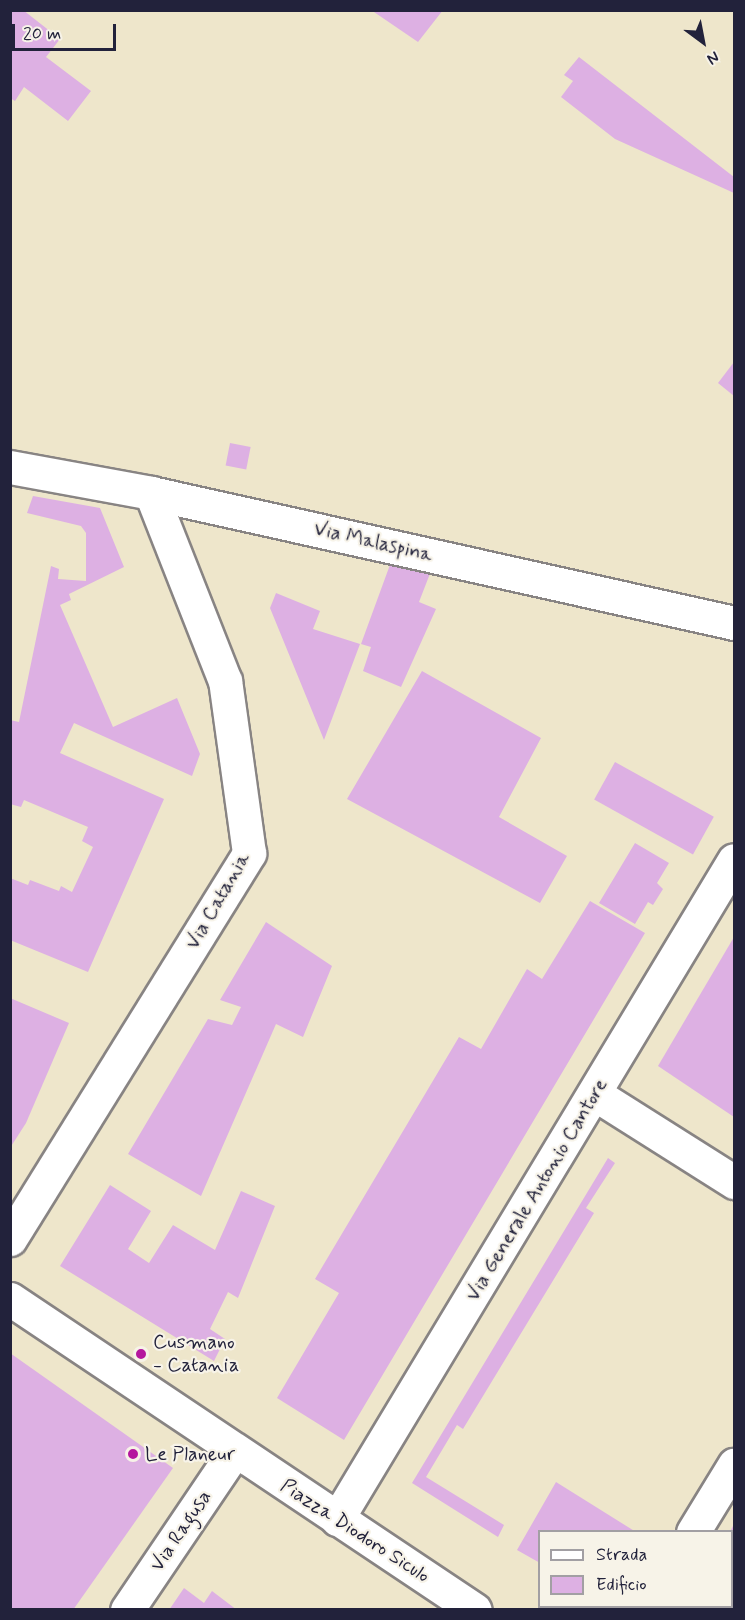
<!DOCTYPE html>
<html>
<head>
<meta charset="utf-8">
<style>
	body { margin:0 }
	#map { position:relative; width:745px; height:1620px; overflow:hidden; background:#eee6cb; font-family:Mynerve,sans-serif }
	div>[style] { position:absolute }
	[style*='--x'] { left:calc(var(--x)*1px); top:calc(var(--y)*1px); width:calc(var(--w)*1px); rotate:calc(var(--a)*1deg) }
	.building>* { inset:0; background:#ddb0e3; transform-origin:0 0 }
	.roads { filter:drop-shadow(2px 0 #888483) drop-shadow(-2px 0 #888483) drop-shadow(0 2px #888483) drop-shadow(0 -2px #888483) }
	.minor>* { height:33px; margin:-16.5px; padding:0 16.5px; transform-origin:16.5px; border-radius:16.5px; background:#fff }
	.dots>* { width:16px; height:16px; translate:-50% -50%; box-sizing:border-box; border:3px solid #f7f3e8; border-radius:50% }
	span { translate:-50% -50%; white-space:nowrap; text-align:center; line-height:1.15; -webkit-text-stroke:4.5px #f7f3e8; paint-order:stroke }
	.street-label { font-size:20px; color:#22223b }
	.poi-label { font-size:20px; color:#22223b }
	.left { translate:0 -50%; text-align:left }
	.frame { position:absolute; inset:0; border:12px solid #22223b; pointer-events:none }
	.legend { position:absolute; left:538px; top:1530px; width:195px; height:78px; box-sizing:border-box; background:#f7f3e8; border:2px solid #a29fa3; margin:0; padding:8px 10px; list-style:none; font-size:18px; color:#22223b }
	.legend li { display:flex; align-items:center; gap:12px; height:30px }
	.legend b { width:30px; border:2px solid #a29fa3 }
	.north { position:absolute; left:673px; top:12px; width:60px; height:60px; -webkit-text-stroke:4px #f7f3e8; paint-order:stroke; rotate:148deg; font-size:16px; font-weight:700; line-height:24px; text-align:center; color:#22223b }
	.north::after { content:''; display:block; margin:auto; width:21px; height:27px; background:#22223b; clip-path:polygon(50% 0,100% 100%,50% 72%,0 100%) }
	.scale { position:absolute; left:12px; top:24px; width:104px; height:27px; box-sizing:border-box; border:3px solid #22223b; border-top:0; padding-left:8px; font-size:18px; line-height:21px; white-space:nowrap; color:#22223b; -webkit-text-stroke:4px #f7f3e8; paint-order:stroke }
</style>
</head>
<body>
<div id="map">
	<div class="building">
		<div style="clip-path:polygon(10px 10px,23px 10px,60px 39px,46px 57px,91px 91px,68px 121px,24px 87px,15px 101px,10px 98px)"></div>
		<div style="clip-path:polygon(371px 10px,443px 10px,418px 42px)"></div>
		<div style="clip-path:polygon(579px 57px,734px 177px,734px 193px,615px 139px,561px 97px,573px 81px,564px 75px)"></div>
		<div style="clip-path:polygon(734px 362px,734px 396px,718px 383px)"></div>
		<div style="left:230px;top:443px;width:21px;height:23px;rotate:11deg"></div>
		<div style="clip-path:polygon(33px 496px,100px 508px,124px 567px,69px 594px,71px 600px,60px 605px,113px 727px,177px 698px,200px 754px,192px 776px,74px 723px,60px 753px,164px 799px,88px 972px,10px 940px,10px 878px,28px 885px,30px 880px,59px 891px,61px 886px,72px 892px,93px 847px,82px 841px,88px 827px,24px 800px,21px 807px,10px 804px,10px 720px,19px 722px,51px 566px,59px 569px,58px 579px,86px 581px,86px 533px,81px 526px,27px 513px)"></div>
		<div style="clip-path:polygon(391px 562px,431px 571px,419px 602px,436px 609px,401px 687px,363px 671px,371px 647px,361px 644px)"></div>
		<div style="clip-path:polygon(276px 593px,320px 611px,313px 629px,360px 644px,324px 740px,270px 608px)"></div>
		<div style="clip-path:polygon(422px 671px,541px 738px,499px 817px,567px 856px,540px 903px,347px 799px)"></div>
		<div style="left:615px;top:762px;width:113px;height:43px;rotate:29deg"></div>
		<div style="clip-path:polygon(635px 843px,669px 863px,657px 883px,663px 889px,653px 905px,648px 902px,635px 924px,599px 903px)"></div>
		<div style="clip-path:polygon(590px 901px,645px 933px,344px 1440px,277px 1398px,339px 1293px,315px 1279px,459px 1037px,481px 1049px,527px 969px,542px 979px)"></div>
		<div style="clip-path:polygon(266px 922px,332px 966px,303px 1037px,276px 1024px,201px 1196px,128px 1154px,208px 1019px,232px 1025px,241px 1007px,220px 1000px)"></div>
		<div style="clip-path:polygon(734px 937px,734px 1117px,658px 1066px)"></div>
		<div style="clip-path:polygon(10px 998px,69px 1023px,26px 1123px,10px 1148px)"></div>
		<div style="clip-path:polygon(608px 1158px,615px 1163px,586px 1208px,594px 1213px,463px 1429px,457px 1425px,426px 1477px,504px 1525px,498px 1537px,412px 1483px)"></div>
		<div style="clip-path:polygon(110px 1185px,151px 1211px,128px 1249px,149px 1263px,173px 1225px,215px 1250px,241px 1191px,275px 1206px,238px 1298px,228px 1292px,210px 1329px,225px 1339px,214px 1361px,60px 1266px)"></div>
		<div style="clip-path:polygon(10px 1353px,173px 1468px,73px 1610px,10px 1610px)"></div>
		<div style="clip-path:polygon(556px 1482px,636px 1532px,540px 1532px,540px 1563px,517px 1550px)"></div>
		<div style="clip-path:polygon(734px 1524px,734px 1558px,730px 1532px)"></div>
		<div style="clip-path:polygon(732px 1580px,734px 1610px,674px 1610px,732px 1606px)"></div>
		<div style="clip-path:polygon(184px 1588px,204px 1603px,212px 1591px,237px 1610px,169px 1610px)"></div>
	</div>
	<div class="roads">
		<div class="minor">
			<div style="--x:10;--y:467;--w:143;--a:10.4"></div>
			<div style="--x:151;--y:493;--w:597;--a:12.57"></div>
			<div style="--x:595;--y:1094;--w:165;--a:32.3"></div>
			<div style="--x:10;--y:1239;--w:454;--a:-58.2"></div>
			<div style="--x:249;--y:853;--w:174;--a:-97.9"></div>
			<div style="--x:225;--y:681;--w:202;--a:-111.5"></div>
			<div style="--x:10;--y:1299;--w:559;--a:33.78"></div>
			<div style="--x:337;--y:1519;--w:769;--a:-58.93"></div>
			<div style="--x:693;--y:1532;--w:79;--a:-58.5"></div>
			<div style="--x:127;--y:1610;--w:191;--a:-55.9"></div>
			<div style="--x:644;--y:1610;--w:4;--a:-76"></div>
		</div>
	</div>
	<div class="dots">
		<div style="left:141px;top:1354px;background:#b5179e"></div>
		<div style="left:133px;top:1454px;background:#b5179e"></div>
	</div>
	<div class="street-label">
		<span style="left:373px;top:542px;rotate:13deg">Via Malaspina</span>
		<span style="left:218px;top:901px;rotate:-60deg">Via Catania</span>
		<span style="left:537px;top:1190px;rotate:-59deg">Via Generale Antonio Cantore</span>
		<span style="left:181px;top:1531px;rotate:-56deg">Via Ragusa</span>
		<span style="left:355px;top:1531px;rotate:33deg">Piazza Diodoro Siculo</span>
	</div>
	<div class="poi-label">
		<span class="left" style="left:153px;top:1354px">Cusmano<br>- Catania</span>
		<span class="left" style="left:145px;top:1454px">Le Planeur</span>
	</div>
	<div class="frame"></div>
	<ul class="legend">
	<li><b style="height:8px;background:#fff"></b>Strada</li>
	<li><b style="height:16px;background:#ddb0e3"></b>Edificio</li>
	</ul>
	<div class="north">N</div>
	<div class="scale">20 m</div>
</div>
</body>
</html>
